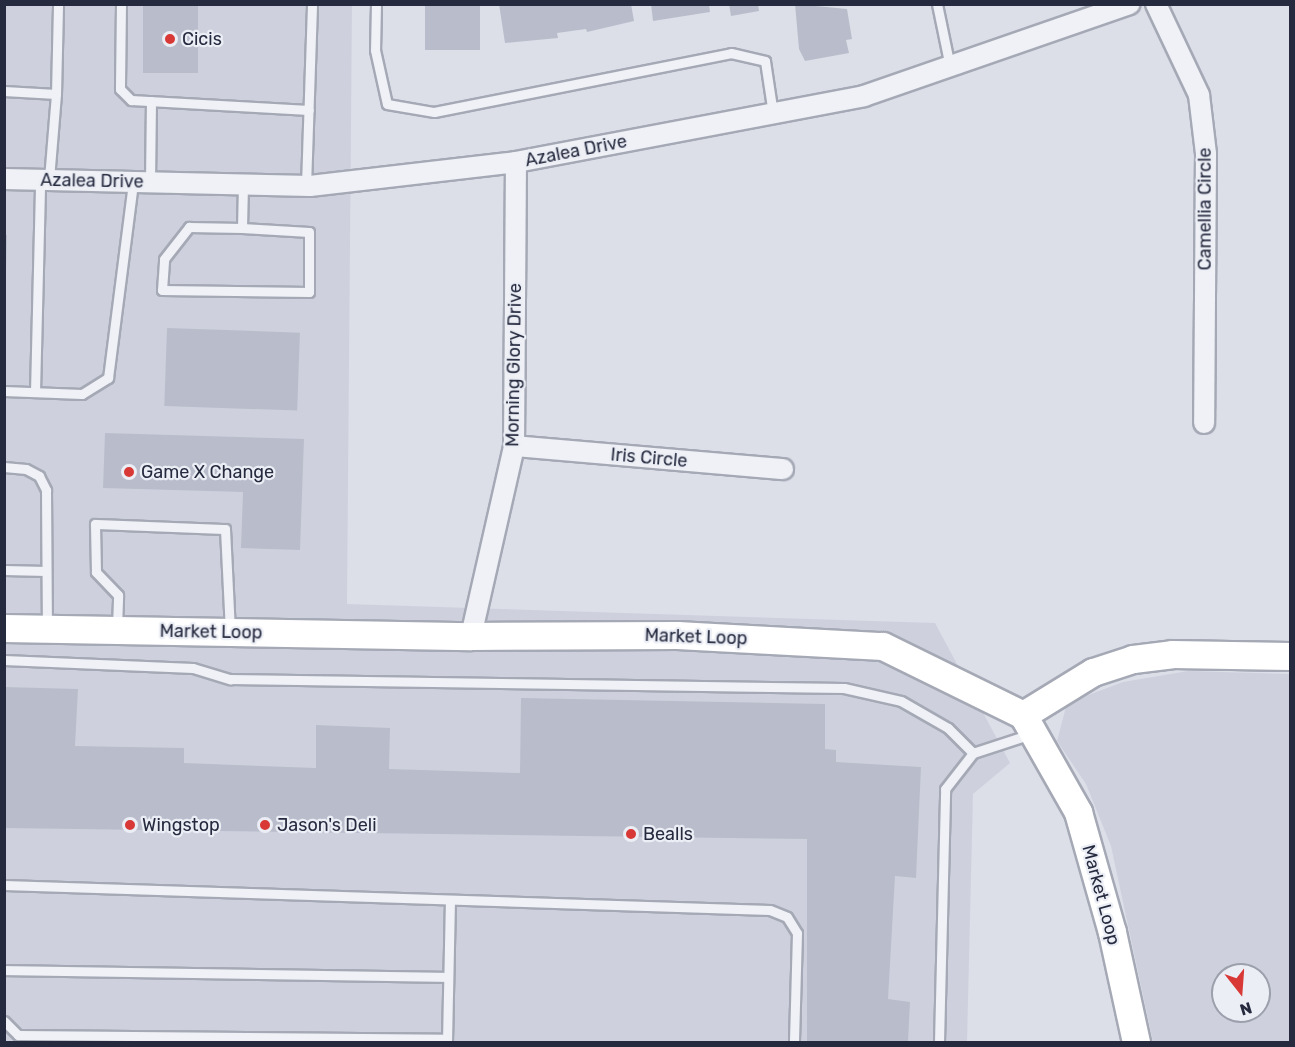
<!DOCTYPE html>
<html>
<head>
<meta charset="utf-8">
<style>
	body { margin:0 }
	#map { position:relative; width:1295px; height:1047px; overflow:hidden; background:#dcdfe8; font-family:Rubik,sans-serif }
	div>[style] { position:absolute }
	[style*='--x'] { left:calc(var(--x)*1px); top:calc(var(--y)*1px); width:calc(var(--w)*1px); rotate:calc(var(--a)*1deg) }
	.built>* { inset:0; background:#ced1dd }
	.building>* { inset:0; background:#b9bdcb; transform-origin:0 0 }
	.roads { filter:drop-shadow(2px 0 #a5a9b5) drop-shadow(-2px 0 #a5a9b5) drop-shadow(0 2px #a5a9b5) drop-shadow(0 -2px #a5a9b5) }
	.lane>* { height:9px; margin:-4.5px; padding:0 4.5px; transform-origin:4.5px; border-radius:4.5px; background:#eff1f6 }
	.street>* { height:20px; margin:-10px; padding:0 10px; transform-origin:10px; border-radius:10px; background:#eff1f6 }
	.secondary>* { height:27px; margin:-13.5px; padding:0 13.5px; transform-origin:13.5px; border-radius:13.5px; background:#fff }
	.dots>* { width:16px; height:16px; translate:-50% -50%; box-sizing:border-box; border:3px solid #eceef5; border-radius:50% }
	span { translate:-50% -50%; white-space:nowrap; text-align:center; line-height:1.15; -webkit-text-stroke:4.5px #eceef5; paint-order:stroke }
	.poi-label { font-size:18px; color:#252a3f }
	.left { translate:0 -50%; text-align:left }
	.street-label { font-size:18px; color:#252a3f }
	.frame { position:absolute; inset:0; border:6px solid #252a3f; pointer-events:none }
	.north { position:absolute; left:1211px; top:963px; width:60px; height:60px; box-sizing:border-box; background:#eceef5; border:2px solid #9ca0ac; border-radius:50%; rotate:163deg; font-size:16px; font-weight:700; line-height:24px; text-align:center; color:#252a3f }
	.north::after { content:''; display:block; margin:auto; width:21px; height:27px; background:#d83936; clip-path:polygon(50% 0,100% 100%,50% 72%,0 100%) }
</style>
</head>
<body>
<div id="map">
	<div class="built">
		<div style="clip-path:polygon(5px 5px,352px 5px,347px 604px,935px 623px,1010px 763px,973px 794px,967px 1042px,5px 1042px)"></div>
		<div style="clip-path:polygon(evenodd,1188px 671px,1290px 674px,1290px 1042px,1153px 1042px,1111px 846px,1086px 784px,1057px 741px,1067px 703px,1123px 682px,1188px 671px,1223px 975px,1259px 975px,1259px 1011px,1223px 1011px,1223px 975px)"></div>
	</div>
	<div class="building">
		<div style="left:143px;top:4px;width:55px;height:69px"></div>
		<div style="left:425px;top:4px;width:55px;height:46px"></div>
		<div style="clip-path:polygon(499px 4px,631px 4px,634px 21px,587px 32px,586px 29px,557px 33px,558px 38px,505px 43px)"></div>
		<div style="clip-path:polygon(651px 4px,709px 4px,710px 12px,653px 21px)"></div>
		<div style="clip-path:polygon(729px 4px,758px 4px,759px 11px,731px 16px)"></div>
		<div style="clip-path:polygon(795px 4px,847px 9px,852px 39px,846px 40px,849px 53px,805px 61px,799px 49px)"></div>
		<div style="clip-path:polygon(4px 235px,7px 235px,6px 272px,4px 272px)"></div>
		<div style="left:167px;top:328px;width:133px;height:78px;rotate:2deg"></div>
		<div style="clip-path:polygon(105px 433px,304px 439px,300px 550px,241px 548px,243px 492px,103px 488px)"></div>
		<div style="clip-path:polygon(4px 687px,78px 689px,75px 746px,184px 748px,184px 763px,316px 768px,316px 725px,390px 728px,389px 769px,520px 773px,521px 698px,825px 704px,825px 749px,836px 750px,836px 762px,921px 767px,916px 878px,895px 876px,888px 999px,910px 1002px,908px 1042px,807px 1042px,807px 839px,4px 828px)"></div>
	</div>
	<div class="roads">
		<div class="lane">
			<div style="--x:121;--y:4;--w:85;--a:90.7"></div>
			<div style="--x:120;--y:89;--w:16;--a:45"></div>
			<div style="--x:131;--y:100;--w:178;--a:3.2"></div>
			<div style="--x:376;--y:4;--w:46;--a:91.2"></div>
			<div style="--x:375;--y:50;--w:55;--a:77.5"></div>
			<div style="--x:387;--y:104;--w:48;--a:9.7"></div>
			<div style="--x:434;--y:112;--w:303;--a:-11.2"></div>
			<div style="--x:731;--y:53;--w:35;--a:13"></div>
			<div style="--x:765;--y:61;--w:54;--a:81.4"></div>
			<div style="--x:937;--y:4;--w:64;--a:78.3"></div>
			<div style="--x:4;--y:91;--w:52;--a:3.3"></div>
			<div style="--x:56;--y:94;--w:86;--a:94.7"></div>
			<div style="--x:56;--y:94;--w:90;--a:-88.7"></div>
			<div style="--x:150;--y:182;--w:81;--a:-89.3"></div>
			<div style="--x:306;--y:186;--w:182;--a:-88.1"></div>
			<div style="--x:242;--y:228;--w:67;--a:3.4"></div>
			<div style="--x:309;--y:232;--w:60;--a:90"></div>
			<div style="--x:309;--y:292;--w:147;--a:-179.2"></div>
			<div style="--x:162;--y:290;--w:31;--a:-86"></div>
			<div style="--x:164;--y:259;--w:41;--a:-52"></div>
			<div style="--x:189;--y:227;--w:53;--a:1.1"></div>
			<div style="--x:242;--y:228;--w:43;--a:-88.7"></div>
			<div style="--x:4;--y:391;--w:78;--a:2.2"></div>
			<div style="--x:82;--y:394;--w:31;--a:-32"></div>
			<div style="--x:108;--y:378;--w:198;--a:-82.7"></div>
			<div style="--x:35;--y:392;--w:212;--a:-88.6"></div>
			<div style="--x:4;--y:467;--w:22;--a:5"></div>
			<div style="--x:26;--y:469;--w:15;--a:28"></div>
			<div style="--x:39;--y:476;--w:16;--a:63"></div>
			<div style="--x:46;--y:490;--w:138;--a:89.6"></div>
			<div style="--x:4;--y:570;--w:42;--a:1.4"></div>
			<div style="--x:117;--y:628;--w:33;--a:-88"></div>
			<div style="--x:118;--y:595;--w:32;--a:-134"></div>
			<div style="--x:96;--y:572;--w:48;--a:-91.2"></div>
			<div style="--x:95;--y:524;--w:130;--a:2.2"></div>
			<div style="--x:225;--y:529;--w:101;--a:87.2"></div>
			<div style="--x:4;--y:660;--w:189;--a:2.4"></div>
			<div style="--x:193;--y:668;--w:39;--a:17"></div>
			<div style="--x:230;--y:679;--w:614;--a:0.84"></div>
			<div style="--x:844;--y:688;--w:58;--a:12.8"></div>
			<div style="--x:901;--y:701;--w:54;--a:29.9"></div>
			<div style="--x:948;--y:728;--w:35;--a:45"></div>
			<div style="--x:4;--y:885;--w:766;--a:1.87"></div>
			<div style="--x:770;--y:910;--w:18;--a:22"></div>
			<div style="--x:787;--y:917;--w:19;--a:58"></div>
			<div style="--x:797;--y:933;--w:109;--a:91.6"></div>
			<div style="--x:4;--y:970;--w:444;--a:0.9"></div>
			<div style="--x:4;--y:1021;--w:20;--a:45"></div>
			<div style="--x:18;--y:1035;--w:429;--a:0.5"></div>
			<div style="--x:447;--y:1042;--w:142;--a:-88.8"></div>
			<div style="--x:939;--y:1042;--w:253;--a:-88.6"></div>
			<div style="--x:945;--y:789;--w:46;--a:-52.1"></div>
			<div style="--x:973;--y:753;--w:61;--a:-18.1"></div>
		</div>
		<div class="street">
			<div style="--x:1156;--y:4;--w:101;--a:64.7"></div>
			<div style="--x:1199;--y:95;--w:59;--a:83.2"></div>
			<div style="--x:1206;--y:154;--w:269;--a:90.4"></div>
			<div style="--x:4;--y:179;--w:306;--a:1.3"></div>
			<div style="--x:310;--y:186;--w:207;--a:-6.6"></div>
			<div style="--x:516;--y:162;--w:354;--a:-10.7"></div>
			<div style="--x:864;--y:96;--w:281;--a:-19.1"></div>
			<div style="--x:514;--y:446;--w:270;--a:4.9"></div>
			<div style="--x:471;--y:636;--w:195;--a:-77.2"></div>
			<div style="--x:514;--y:446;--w:284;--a:-89.6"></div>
		</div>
		<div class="secondary">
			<div style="--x:4;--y:628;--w:467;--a:1"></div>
			<div style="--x:471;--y:636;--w:206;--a:-0.3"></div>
			<div style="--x:677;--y:635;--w:206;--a:3.1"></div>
			<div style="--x:883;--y:646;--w:156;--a:26.2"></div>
			<div style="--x:1023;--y:715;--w:112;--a:60.4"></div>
			<div style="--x:1078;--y:812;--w:125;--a:74.2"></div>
			<div style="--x:1112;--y:932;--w:113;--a:77.7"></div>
			<div style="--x:1023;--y:715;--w:82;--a:-31.6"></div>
			<div style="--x:1093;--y:672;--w:42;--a:-18"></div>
			<div style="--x:1133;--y:659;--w:39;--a:-7"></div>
			<div style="--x:1172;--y:654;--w:118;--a:1"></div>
		</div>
	</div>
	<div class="dots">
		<div style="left:170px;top:39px;background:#d83936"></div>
		<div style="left:129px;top:472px;background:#d83936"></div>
		<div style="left:130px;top:825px;background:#d83936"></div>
		<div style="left:265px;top:825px;background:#d83936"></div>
		<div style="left:631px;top:834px;background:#d83936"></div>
	</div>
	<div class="poi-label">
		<span class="left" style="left:182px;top:39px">Cicis</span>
		<span class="left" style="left:141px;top:472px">Game X Change</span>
		<span class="left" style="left:142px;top:825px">Wingstop</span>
		<span class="left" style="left:277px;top:825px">Jason's Deli</span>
		<span class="left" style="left:643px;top:834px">Bealls</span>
	</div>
	<div class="street-label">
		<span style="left:576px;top:151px;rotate:-11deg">Azalea Drive</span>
		<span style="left:92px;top:181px;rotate:1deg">Azalea Drive</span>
		<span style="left:1205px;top:209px;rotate:-90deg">Camellia Circle</span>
		<span style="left:514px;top:365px;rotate:-89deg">Morning Glory Drive</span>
		<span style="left:649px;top:458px;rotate:5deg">Iris Circle</span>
		<span style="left:211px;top:632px;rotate:1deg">Market Loop</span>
		<span style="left:696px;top:637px;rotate:2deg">Market Loop</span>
		<span style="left:1101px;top:895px;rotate:75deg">Market Loop</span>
	</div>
	<div class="frame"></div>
	<div class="north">N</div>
</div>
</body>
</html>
